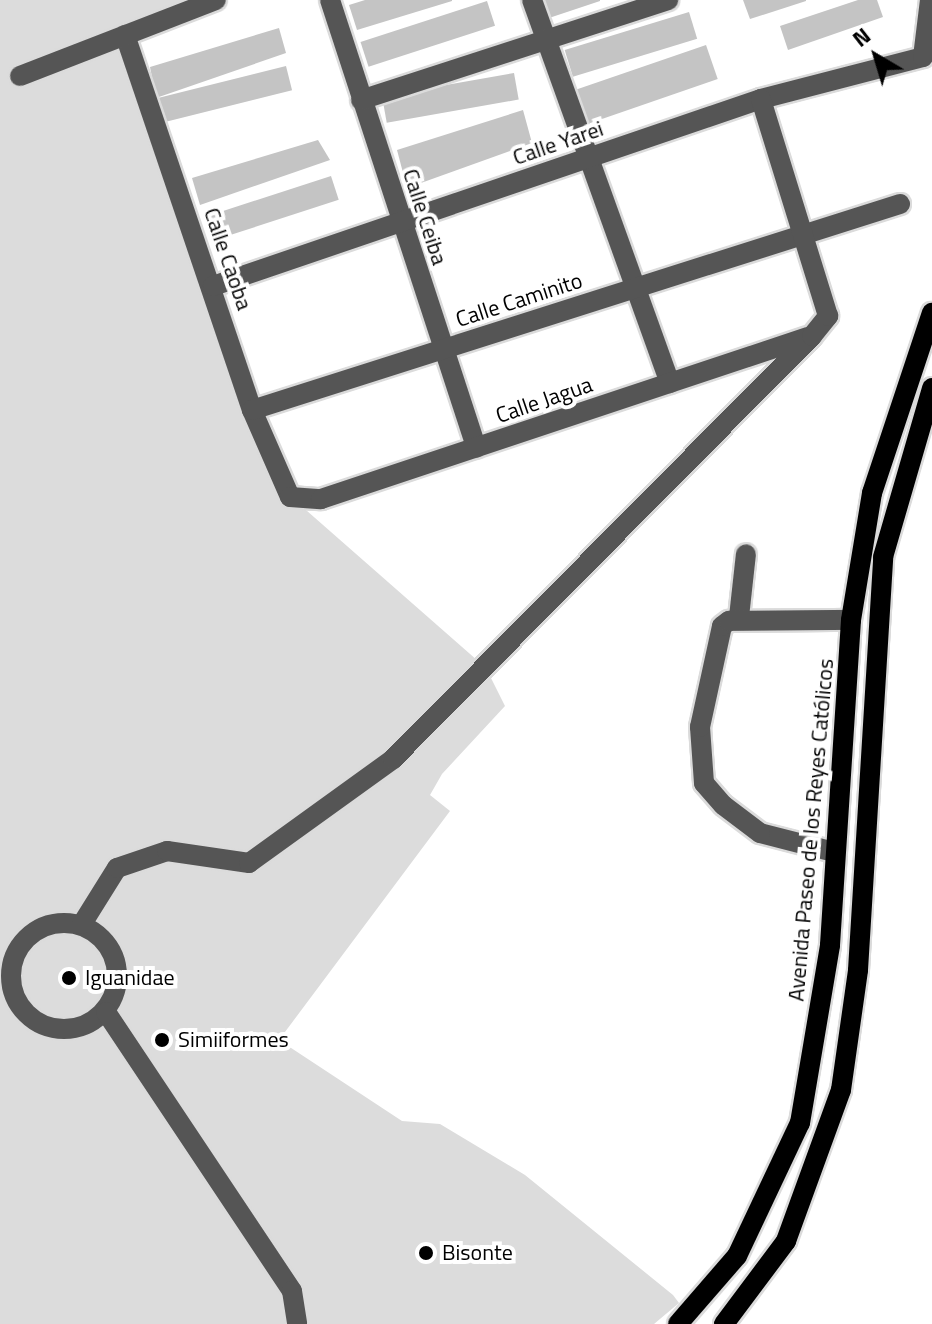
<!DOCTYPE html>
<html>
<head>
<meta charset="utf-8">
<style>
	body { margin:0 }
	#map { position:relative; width:932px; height:1324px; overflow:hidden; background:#fff; font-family:"Titillium Web",sans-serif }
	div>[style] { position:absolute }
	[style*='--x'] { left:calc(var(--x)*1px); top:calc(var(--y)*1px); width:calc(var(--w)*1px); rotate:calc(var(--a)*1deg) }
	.green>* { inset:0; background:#dcdcdc }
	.building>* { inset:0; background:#c4c4c4; transform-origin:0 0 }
	.roads { filter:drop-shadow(2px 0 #dbdbdb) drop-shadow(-2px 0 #dbdbdb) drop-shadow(0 2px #dbdbdb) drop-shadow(0 -2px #dbdbdb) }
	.minor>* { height:20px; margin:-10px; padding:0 10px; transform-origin:10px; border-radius:10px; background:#555 }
	.minor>.ring { margin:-10px; padding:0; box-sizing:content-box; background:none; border:20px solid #555; border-radius:50% }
	.major>* { height:20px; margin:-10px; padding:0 10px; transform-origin:10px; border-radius:10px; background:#000 }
	.dots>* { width:22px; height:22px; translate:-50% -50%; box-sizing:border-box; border:4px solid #fff; border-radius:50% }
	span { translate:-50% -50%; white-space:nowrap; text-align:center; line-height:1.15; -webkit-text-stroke:8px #fff; paint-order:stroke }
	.street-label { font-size:22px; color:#000 }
	.poi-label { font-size:22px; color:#000 }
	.left { translate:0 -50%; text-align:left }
	.north { position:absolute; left:836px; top:16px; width:80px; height:80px; -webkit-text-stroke:6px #fff; paint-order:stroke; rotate:322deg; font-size:22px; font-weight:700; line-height:32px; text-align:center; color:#000 }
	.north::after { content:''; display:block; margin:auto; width:28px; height:36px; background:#000; clip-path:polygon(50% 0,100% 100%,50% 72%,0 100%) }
</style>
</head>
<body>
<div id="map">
	<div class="green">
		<div style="clip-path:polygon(0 0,215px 0,125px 34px,290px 496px,486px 668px,505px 706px,442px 774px,430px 795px,450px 811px,279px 1040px,402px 1121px,440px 1124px,525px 1175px,673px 1295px,679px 1303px,654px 1324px,0 1324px)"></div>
	</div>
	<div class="building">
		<div style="clip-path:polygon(365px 0,452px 0,452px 1px,357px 30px,349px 5px)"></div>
		<div style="clip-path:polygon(543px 0,600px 0,600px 1px,549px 18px)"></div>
		<div style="clip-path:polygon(743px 0,806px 0,806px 1px,750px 19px)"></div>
		<div style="clip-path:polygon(858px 0,877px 0,883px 17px,788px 50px,780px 26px)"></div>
		<div style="left:487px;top:1px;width:26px;height:133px;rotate:72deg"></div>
		<div style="left:689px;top:12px;width:28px;height:130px;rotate:73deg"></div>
		<div style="clip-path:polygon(279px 28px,286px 53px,156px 98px,150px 67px)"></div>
		<div style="left:706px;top:45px;width:36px;height:137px;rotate:71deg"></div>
		<div style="left:286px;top:66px;width:25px;height:132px;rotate:76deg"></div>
		<div style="left:514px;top:73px;width:27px;height:134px;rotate:80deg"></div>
		<div style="clip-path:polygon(523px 110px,532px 143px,407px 188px,397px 150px)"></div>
		<div style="clip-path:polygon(318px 140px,330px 160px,200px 205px,192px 178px)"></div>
		<div style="left:331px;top:176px;width:25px;height:132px;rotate:72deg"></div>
	</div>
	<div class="roads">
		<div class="minor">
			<div style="--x:330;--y:0;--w:471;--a:71.9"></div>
			<div style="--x:532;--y:0;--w:407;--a:70.2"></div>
			<div style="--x:125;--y:35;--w:396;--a:71.3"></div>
			<div style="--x:252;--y:410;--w:95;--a:66.4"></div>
			<div style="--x:290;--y:497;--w:31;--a:4"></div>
			<div style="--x:321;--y:499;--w:513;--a:-18.4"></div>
			<div style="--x:20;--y:76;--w:210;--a:-21.2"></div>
			<div style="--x:361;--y:100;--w:323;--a:-18"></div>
			<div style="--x:213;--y:286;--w:579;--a:-18.84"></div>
			<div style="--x:761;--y:99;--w:167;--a:-14.5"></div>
			<div style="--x:923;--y:57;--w:57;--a:-83"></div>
			<div style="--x:252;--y:410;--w:680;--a:-17.64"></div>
			<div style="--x:739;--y:617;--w:63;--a:-83.7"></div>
			<div style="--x:834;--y:852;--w:76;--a:-165.6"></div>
			<div style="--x:760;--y:833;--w:46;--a:-142.9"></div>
			<div style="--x:723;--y:805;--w:29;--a:-131"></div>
			<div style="--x:704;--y:783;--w:56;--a:-94.1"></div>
			<div style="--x:700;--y:727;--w:103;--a:-77.7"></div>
			<div style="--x:722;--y:626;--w:9;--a:-36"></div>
			<div style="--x:729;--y:621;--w:122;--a:-0.5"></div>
			<div class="ring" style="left:11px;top:923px;width:86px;height:86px"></div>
			<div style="--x:82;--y:924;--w:66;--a:-58"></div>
			<div style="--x:117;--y:868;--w:53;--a:-18.8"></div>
			<div style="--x:167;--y:851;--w:83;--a:8.3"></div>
			<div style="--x:249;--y:863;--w:178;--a:-35.8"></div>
			<div style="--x:393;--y:759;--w:595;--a:-45.27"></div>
			<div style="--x:812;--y:336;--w:26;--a:-51"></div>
			<div style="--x:828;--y:316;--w:227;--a:-107.2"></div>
			<div style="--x:106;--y:1012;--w:335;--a:56.3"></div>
			<div style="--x:292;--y:1291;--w:33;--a:81"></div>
		</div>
		<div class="major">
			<div style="--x:678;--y:1324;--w:90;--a:-49.1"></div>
			<div style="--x:737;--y:1256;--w:147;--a:-64.7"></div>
			<div style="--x:800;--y:1123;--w:181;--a:-80.4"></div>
			<div style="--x:830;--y:945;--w:326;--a:-86.3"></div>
			<div style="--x:851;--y:620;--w:129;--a:-80.6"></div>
			<div style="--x:872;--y:493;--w:190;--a:-71.6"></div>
			<div style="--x:724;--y:1324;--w:104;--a:-53.2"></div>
			<div style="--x:786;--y:1241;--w:161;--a:-70"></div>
			<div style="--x:841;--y:1090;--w:121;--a:-81.9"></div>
			<div style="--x:858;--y:970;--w:414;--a:-86.5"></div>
			<div style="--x:883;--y:557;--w:176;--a:-73.8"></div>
		</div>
	</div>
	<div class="dots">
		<div style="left:69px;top:978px;background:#000"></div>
		<div style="left:162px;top:1040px;background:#000"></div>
		<div style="left:426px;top:1253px;background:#000"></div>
	</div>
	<div class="street-label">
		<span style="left:558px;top:143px;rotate:-19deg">Calle Yarei</span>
		<span style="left:425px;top:217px;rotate:72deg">Calle Ceiba</span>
		<span style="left:228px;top:259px;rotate:71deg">Calle Caoba</span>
		<span style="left:519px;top:300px;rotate:-18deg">Calle Caminito</span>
		<span style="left:544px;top:400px;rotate:-19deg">Calle Jagua</span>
		<span style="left:811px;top:830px;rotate:-85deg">Avenida Paseo de los Reyes Católicos</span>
	</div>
	<div class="poi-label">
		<span class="left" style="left:85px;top:978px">Iguanidae</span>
		<span class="left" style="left:178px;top:1040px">Simiiformes</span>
		<span class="left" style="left:442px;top:1253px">Bisonte</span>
	</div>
	<div class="north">N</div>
</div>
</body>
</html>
